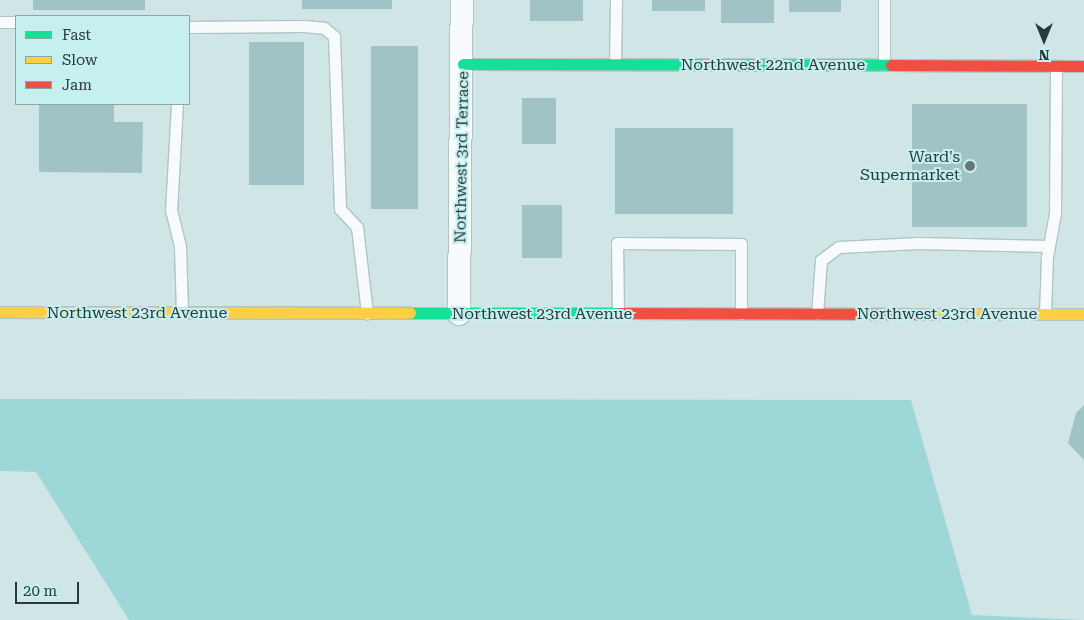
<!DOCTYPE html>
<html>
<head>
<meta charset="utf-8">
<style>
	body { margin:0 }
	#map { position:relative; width:1084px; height:620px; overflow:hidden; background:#d0e6e6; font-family:"Roboto Serif",serif }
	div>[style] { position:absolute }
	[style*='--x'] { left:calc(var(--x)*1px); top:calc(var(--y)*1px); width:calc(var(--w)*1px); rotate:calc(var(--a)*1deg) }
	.green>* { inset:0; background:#9dd7d7 }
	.building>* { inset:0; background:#a0c4c5; transform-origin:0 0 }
	.roads { filter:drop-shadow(1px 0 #b1c3c3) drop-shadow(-1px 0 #b1c3c3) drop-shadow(0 1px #b1c3c3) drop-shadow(0 -1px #b1c3c3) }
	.lane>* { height:11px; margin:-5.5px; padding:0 5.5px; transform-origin:5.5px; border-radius:5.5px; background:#f8fbfb }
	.street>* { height:22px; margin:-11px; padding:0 11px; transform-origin:11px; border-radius:11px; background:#f8fbfb }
	.fast>* { height:11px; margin:-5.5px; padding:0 5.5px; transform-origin:5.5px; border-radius:5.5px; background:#16e098 }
	.slow>* { height:11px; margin:-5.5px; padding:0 5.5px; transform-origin:5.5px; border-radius:5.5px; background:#ffcf43 }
	.jam>* { height:11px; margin:-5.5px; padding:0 5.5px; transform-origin:5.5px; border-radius:5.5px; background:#f24e42 }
	.dots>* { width:14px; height:14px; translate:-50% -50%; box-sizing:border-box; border:2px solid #c6f0f0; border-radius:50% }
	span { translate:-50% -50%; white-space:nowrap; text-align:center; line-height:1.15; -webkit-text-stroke:4px #c6f0f0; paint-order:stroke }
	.street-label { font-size:16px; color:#2a3a3a }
	.poi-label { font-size:16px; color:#2a3a3a }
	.right { translate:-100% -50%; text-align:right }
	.legend { position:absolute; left:15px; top:15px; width:175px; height:90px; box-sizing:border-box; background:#c6f0f0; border:1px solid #88a7a7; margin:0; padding:6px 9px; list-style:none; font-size:15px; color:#2a3a3a }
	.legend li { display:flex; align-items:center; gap:10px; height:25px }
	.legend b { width:25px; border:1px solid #88a7a7 }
	.north { position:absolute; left:1019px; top:15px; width:50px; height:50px; -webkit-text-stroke:4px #c6f0f0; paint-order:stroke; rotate:180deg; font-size:14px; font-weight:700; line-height:20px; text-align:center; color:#2a3a3a }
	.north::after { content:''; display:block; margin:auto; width:18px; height:22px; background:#2a3a3a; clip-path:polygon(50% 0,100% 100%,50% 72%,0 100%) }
	.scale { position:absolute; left:15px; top:582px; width:64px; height:22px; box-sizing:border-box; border:2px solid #2a3a3a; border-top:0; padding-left:6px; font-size:15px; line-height:18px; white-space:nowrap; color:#2a3a3a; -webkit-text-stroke:4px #c6f0f0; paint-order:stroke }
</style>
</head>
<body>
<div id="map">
	<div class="green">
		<div style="clip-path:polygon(0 399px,911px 400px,972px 615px,1084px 620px,129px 620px,36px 472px,0 471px)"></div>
	</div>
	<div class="building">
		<div style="left:33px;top:0;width:112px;height:10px"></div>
		<div style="left:302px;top:0;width:90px;height:9px"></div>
		<div style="left:530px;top:0;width:53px;height:21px"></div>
		<div style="left:652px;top:0;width:53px;height:11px"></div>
		<div style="left:721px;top:0;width:53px;height:23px"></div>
		<div style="left:789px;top:0;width:52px;height:12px"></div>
		<div style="left:304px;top:42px;width:143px;height:55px;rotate:90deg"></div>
		<div style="left:371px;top:46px;width:47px;height:163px"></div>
		<div style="left:522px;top:98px;width:34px;height:46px"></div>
		<div style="clip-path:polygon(39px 104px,114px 104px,114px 122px,143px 122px,142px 173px,39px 172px)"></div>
		<div style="left:1027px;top:104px;width:123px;height:115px;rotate:90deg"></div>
		<div style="left:615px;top:128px;width:118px;height:86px"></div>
		<div style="left:522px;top:205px;width:40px;height:53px"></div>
		<div style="clip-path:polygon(1084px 405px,1084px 460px,1068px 443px,1076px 413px)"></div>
	</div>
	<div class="roads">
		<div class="lane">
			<div style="--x:884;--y:0;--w:65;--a:90"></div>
			<div style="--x:0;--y:22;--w:16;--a:0"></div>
			<div style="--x:189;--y:27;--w:114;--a:-0.5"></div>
			<div style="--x:303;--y:26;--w:21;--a:5"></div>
			<div style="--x:324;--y:28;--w:13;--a:39"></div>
			<div style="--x:334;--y:36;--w:173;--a:88"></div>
			<div style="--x:340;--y:209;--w:25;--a:47"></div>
			<div style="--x:357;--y:227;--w:87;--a:83.4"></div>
			<div style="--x:615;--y:64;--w:64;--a:-89.1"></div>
			<div style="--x:177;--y:104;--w:106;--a:93.2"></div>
			<div style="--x:171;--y:210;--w:37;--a:76"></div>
			<div style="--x:180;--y:246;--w:67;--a:88.3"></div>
			<div style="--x:618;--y:314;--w:71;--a:-90.8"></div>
			<div style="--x:617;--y:243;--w:124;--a:0.5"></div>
			<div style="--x:741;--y:244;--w:70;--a:90"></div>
			<div style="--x:817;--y:314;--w:54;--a:-85.8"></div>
			<div style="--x:821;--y:260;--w:22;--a:-36"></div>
			<div style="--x:839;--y:247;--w:79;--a:-2.9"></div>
			<div style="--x:918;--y:243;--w:131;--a:1.3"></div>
			<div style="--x:1045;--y:314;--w:57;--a:-88"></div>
			<div style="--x:1047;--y:257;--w:45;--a:-79.7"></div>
			<div style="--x:1055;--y:213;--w:147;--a:-89.6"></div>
		</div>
		<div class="street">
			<div style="--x:459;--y:314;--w:314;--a:-89.5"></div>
		</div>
		<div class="fast">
			<div style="--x:463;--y:64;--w:428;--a:0.1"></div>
			<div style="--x:410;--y:313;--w:210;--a:0"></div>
		</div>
		<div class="slow">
			<div style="--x:0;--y:312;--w:410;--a:0.1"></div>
			<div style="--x:917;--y:314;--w:167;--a:0"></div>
		</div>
		<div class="jam">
			<div style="--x:891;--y:65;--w:193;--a:0.3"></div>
			<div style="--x:620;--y:313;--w:297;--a:0.2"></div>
		</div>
	</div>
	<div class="dots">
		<div style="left:970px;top:166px;background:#647676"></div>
	</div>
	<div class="street-label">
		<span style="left:773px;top:65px">Northwest 22nd Avenue</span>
		<span style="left:462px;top:157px;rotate:-89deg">Northwest 3rd Terrace</span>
		<span style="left:137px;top:313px">Northwest 23rd Avenue</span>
		<span style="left:542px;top:314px">Northwest 23rd Avenue</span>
		<span style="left:947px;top:314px">Northwest 23rd Avenue</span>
	</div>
	<div class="poi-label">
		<span class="right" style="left:960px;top:166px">Ward's<br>Supermarket</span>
	</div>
	<ul class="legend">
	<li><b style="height:6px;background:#16e098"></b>Fast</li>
	<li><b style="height:6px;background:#ffcf43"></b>Slow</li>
	<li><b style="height:6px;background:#f24e42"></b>Jam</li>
	</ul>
	<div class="north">N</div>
	<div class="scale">20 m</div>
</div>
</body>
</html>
